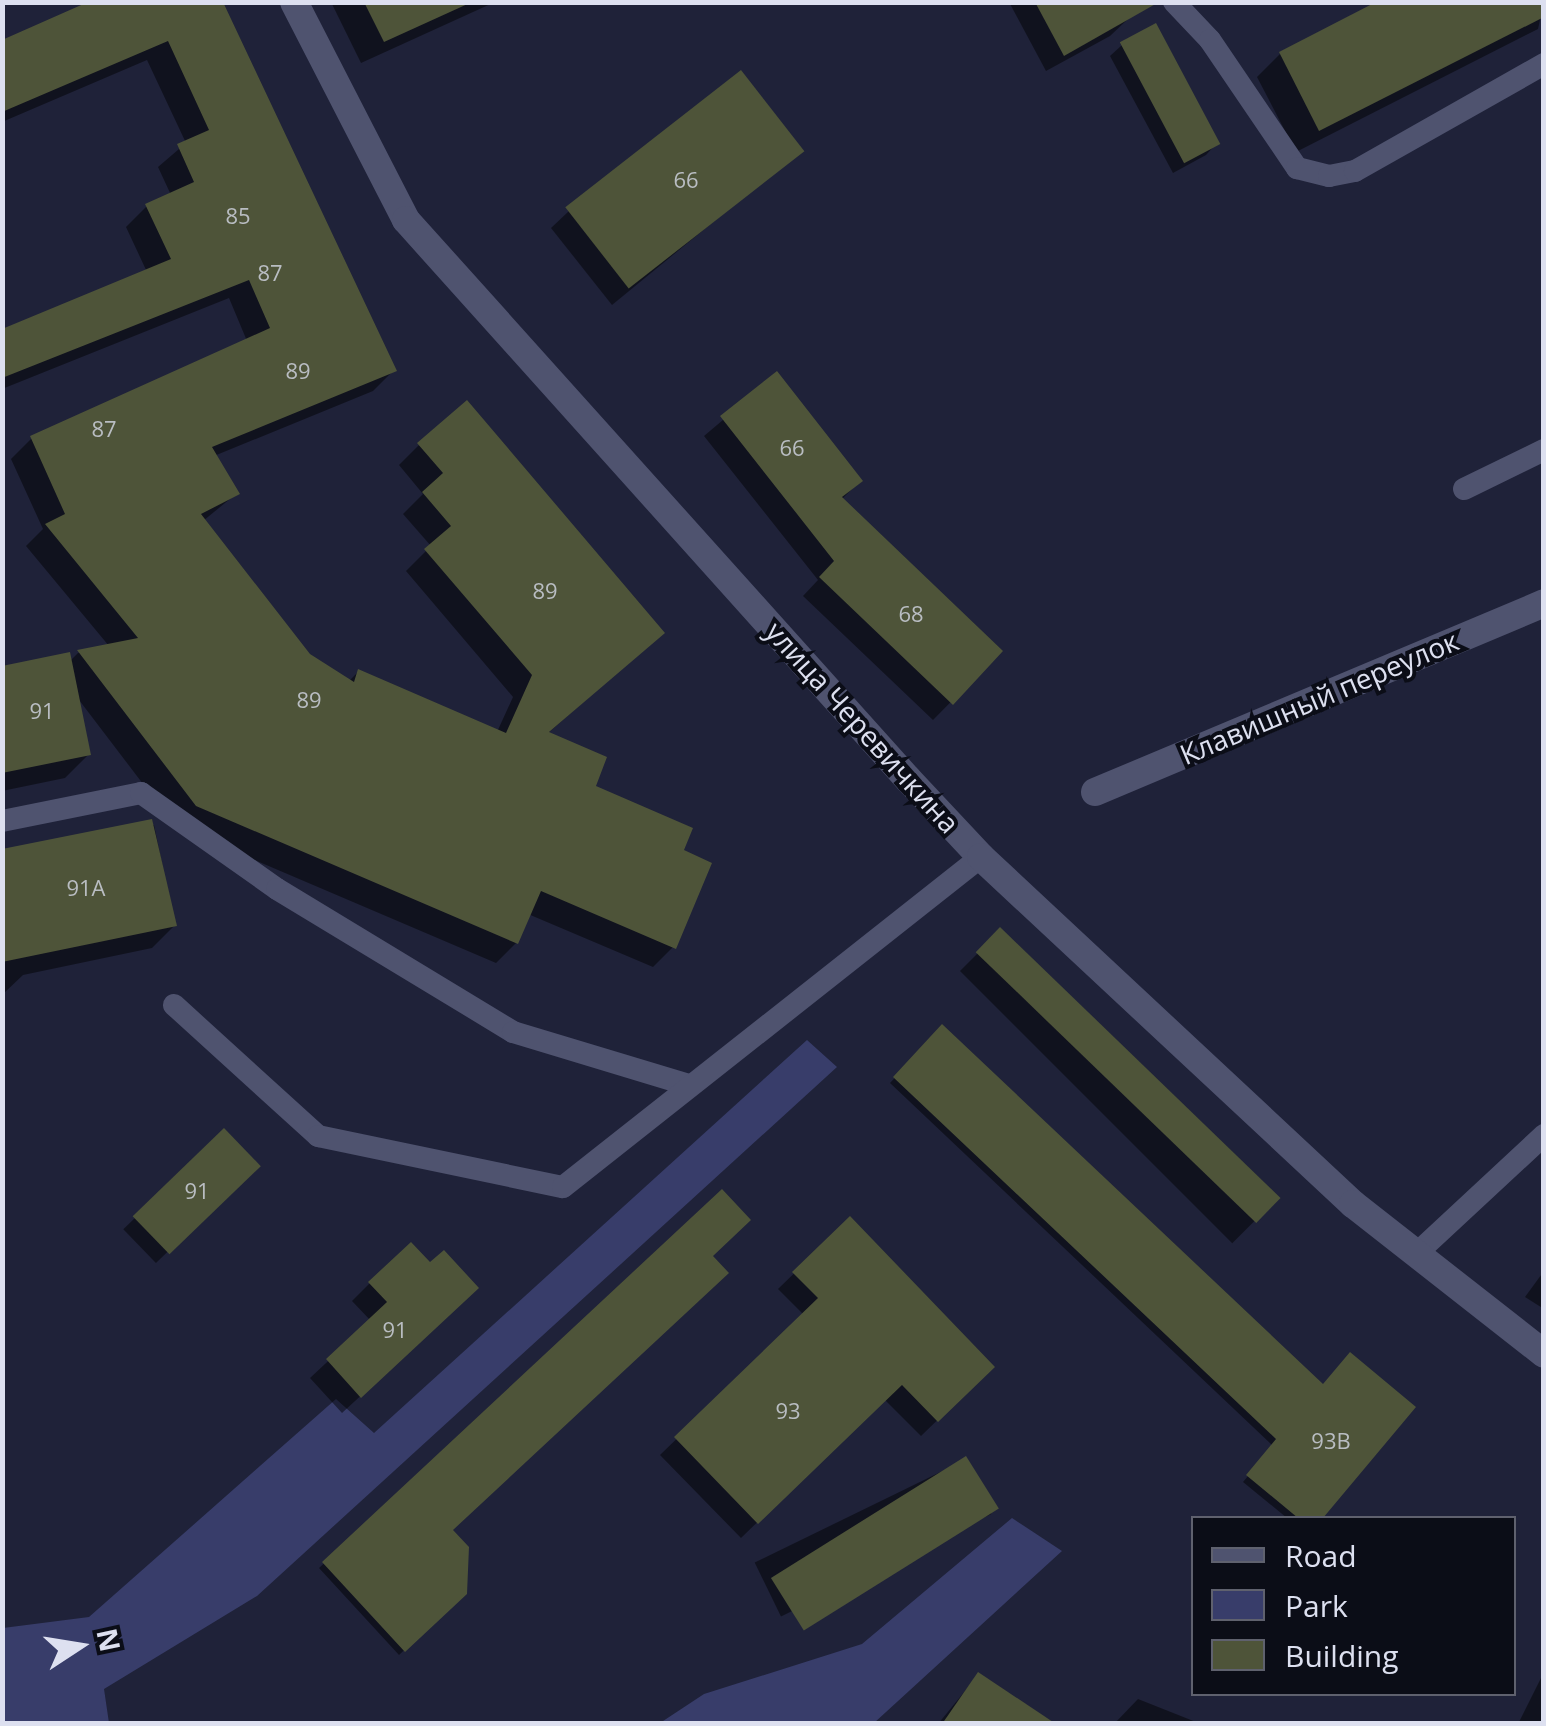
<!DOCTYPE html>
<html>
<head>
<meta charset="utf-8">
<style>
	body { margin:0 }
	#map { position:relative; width:1546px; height:1726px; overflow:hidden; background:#1f2239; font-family:"Open Sans",sans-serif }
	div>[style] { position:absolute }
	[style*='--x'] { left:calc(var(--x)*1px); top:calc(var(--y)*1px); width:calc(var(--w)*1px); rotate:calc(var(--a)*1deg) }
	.green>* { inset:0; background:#383d6a }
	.shadow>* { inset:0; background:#0007; transform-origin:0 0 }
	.building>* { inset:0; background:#4e5439; transform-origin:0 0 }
	.service>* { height:22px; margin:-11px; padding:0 11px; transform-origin:11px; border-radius:11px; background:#4f536f }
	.minor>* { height:28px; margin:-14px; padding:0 14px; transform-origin:14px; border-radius:14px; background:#4f536f }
	.tertiary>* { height:28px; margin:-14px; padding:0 14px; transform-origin:14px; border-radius:14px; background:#4f536f }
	span { translate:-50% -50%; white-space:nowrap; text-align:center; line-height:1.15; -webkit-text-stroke:8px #0b0d17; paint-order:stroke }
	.number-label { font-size:22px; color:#b9bdc2 }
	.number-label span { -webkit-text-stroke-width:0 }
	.street-label { font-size:28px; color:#dde0f0 }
	.frame { position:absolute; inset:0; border:5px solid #dde0f0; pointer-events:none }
	.legend { position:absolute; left:1191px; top:1516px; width:325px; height:180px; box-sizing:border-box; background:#0b0d17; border:2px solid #5f616e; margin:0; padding:12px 18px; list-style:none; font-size:30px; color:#dde0f0 }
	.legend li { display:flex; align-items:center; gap:20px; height:50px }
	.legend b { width:50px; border:2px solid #5f616e }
	.north { position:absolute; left:30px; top:1596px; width:100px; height:100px; -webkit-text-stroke:8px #0b0d17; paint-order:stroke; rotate:78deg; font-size:28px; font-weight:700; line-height:40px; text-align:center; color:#dde0f0 }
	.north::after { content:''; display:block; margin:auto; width:35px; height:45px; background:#dde0f0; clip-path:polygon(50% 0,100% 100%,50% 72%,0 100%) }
</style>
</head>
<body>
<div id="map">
	<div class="green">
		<div style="clip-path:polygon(807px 1040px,837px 1067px,257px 1596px,104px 1689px,109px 1723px,3px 1723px,3px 1628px,89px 1617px,336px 1399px,374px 1433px)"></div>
		<div style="clip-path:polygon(1012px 1518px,1062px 1551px,874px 1723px,660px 1723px,704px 1694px,862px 1644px)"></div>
	</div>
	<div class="shadow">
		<div style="clip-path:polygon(220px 2px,394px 370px,373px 391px,214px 456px,236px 494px,203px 521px,308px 656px,348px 682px,358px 672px,497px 732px,513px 697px,406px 571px,431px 546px,403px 514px,423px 494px,399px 465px,419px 445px,662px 633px,547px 734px,592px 787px,680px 851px,673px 947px,653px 967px,528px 914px,516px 943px,496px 963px,175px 826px,76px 696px,88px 755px,65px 778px,2px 791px,2px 668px,69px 662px,78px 653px,109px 646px,26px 546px,43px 529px,11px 459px,32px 438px,247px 341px,229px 298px,2px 389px,2px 332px,147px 272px,126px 227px,147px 206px,171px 195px,158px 167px,186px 143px,147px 60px,2px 122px,2px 43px)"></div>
		<div style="clip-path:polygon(331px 2px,495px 2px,361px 63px)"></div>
		<div style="clip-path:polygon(1009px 2px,1119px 2px,1128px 19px,1110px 36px,1046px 71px)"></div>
		<div style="clip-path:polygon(1544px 2px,1538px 29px,1296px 152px,1257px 77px,1280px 54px)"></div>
		<div style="clip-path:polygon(1122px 45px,1217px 143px,1206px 155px,1173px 173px,1110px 56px)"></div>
		<div style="clip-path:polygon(801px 150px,612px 305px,551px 228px,569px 211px)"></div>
		<div style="clip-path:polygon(776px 375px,860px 481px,841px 500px,1000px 652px,933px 720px,803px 596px,818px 580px,704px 436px)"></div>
		<div style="clip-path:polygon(154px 825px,175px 925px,152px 948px,23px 975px,2px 995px,2px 852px)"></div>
		<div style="left:1001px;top:930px;width:385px;height:58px;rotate:45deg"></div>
		<div style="clip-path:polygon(942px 1028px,1322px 1387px,1413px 1408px,1320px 1518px,1287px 1518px,1243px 1482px,1273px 1446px,890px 1083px)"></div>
		<div style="left:224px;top:1132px;width:47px;height:140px;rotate:46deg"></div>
		<div style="clip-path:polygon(722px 1192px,710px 1256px,450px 1530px,464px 1593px,399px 1655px,319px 1568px)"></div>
		<div style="clip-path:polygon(850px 1219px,992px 1367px,921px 1436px,884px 1399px,741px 1538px,660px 1455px,804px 1315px,778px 1289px)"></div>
		<div style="clip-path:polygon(1544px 1271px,1544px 1309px,1525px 1297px)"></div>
		<div style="clip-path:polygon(370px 1283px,458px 1306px,342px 1413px,310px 1378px,371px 1321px,352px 1301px)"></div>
		<div style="left:965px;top:1460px;width:60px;height:234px;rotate:64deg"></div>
		<div style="clip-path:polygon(1544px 1672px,1544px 1724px,1518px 1724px)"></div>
		<div style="clip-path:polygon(978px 1675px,1051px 1724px,938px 1724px)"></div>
		<div style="clip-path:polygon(1138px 1699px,1201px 1724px,1114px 1724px)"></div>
	</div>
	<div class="building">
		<div style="clip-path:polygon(88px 2px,223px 2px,397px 371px,212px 447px,240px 494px,201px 514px,310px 654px,354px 682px,358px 669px,506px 733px,532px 675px,424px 549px,451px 526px,422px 492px,443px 473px,417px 443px,467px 400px,665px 633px,549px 732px,607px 757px,596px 786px,693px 828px,684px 850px,712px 863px,676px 949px,541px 891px,518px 944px,196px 806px,77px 650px,138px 638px,45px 524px,65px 514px,30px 436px,270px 328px,249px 280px,2px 378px,2px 329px,171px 259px,145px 204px,194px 182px,177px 144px,209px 130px,168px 41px,2px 112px,2px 40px)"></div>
		<div style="clip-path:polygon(364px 2px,472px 2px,384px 42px)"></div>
		<div style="clip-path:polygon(1035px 2px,1159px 2px,1064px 56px)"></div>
		<div style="clip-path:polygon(1376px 2px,1544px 2px,1544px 17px,1319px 131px,1279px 52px)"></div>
		<div style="left:1156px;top:23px;width:137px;height:41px;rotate:62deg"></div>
		<div style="left:741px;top:70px;width:103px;height:223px;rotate:52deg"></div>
		<div style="clip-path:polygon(777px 371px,863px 481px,842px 497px,1003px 651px,953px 705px,819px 577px,834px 561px,720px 416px)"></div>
		<div style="clip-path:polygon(70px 652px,91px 755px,2px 773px,2px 666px)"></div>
		<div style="clip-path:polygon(152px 819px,177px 926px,2px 962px,2px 849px)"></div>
		<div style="left:1000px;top:927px;width:390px;height:35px;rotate:44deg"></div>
		<div style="clip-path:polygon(942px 1024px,1323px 1384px,1350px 1352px,1416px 1407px,1323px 1518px,1298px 1518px,1246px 1475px,1276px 1439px,893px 1077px)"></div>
		<div style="left:224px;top:1128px;width:53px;height:127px;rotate:46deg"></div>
		<div style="clip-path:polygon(722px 1189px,751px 1220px,713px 1256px,729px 1273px,453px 1530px,469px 1547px,467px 1594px,405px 1652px,322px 1562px)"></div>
		<div style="clip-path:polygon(850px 1216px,995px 1367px,938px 1422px,902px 1385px,758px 1524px,674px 1437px,818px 1298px,792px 1272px)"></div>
		<div style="clip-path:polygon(411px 1242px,430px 1262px,444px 1250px,479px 1288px,361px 1398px,326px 1359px,387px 1302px,368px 1282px)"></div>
		<div style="left:966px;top:1456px;width:62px;height:230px;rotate:58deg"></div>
		<div style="clip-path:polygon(978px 1672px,1056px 1724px,942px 1724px)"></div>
	</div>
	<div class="service">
		<div style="--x:1174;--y:2;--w:52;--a:46.5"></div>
		<div style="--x:1210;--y:40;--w:155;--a:55.8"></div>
		<div style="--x:1297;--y:168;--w:33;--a:14"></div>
		<div style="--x:1329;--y:176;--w:26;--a:-11"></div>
		<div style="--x:1355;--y:171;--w:217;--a:-29.5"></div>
		<div style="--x:1464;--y:489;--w:89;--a:-26"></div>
		<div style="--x:2;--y:821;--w:142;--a:-11.4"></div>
		<div style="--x:141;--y:793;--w:166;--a:35.2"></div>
		<div style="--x:277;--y:889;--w:276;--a:31.2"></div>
		<div style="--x:513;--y:1032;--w:183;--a:16.8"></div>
		<div style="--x:174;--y:1005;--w:195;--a:42.3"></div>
		<div style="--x:318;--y:1136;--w:250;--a:11.8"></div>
		<div style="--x:563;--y:1187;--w:533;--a:-38.29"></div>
		<div style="--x:1416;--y:1254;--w:175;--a:-42.9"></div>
	</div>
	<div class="minor">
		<div style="--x:1095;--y:792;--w:487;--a:-22.8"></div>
	</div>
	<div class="tertiary">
		<div style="--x:294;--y:2;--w:245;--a:62.8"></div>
		<div style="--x:406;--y:220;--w:751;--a:48.08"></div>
		<div style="--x:908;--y:779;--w:107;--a:46.9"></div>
		<div style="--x:981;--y:857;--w:509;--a:43.01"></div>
		<div style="--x:1353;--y:1204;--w:243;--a:38.1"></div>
	</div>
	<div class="number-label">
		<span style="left:686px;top:180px">66</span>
		<span style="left:238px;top:216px">85</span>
		<span style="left:270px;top:273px">87</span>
		<span style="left:298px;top:371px">89</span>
		<span style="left:104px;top:429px">87</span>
		<span style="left:792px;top:448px">66</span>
		<span style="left:545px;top:591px">89</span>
		<span style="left:911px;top:614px">68</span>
		<span style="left:309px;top:700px">89</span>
		<span style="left:42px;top:711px">91</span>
		<span style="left:86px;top:888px">91А</span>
		<span style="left:197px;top:1191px">91</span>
		<span style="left:395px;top:1330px">91</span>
		<span style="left:788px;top:1411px">93</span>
		<span style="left:1331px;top:1441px">93В</span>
	</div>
	<div class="street-label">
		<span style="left:1319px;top:697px;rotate:-23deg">Клавишный переулок</span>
		<span style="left:863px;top:727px;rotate:48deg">улица Черевичкина</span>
	</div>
	<div class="frame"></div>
	<ul class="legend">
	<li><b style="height:12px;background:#4f536f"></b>Road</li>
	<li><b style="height:28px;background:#383d6a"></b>Park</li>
	<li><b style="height:28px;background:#4e5439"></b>Building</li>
	</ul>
	<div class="north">N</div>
</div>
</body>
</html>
